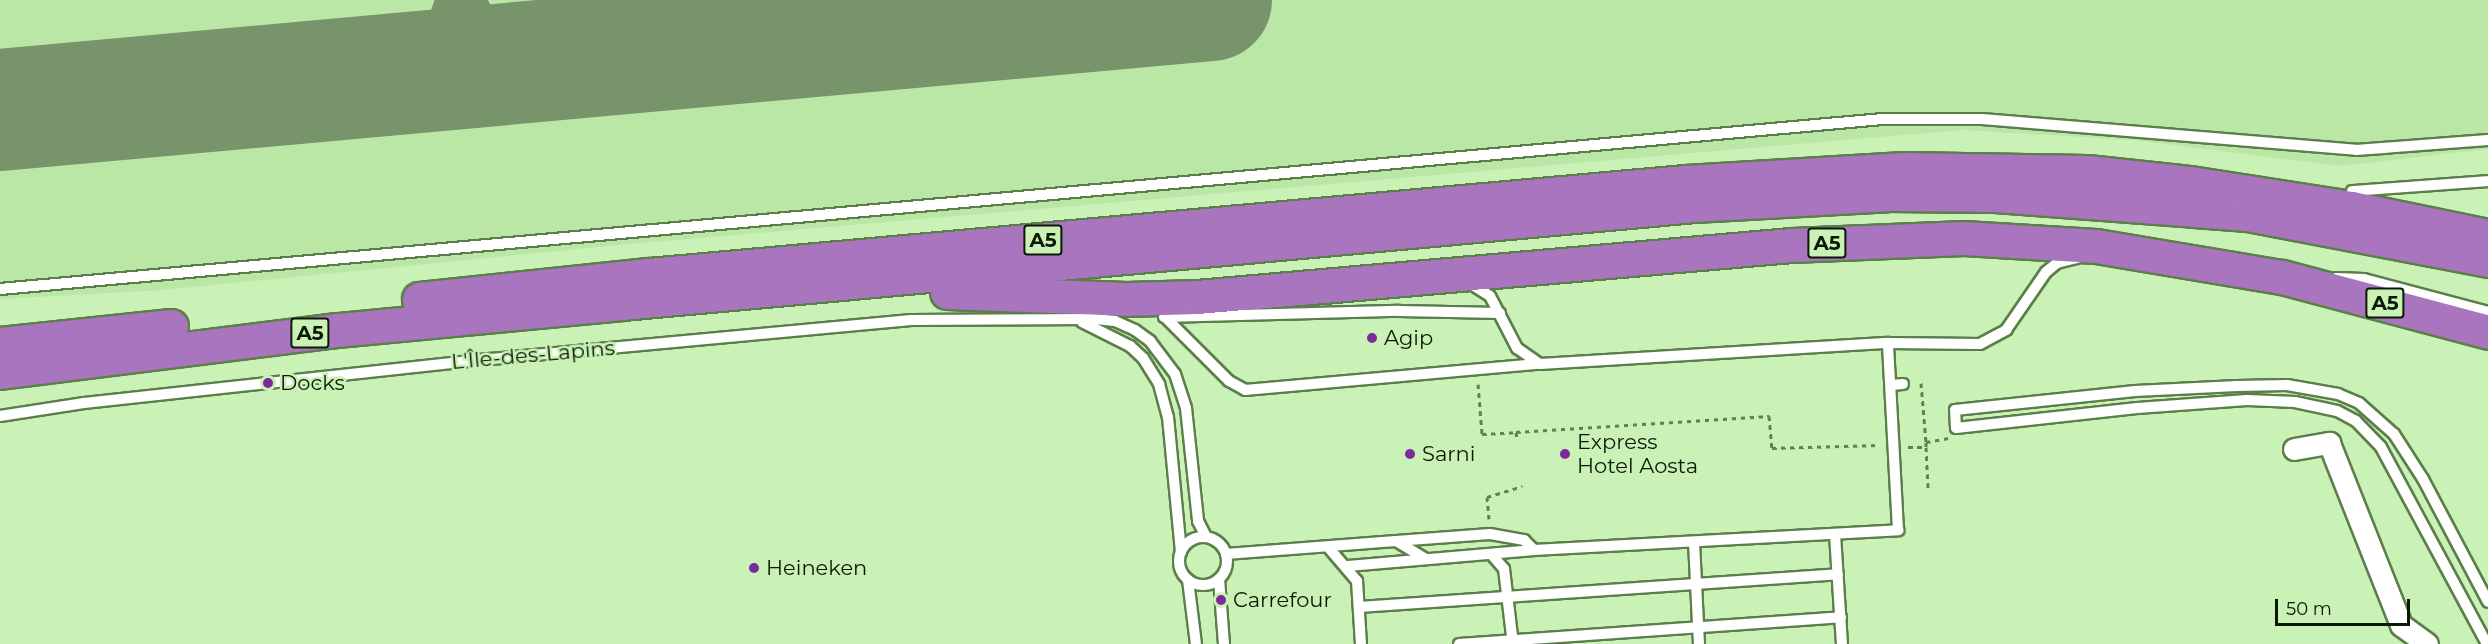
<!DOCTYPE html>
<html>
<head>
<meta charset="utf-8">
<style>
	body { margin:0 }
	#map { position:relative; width:2488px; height:644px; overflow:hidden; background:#caf2b7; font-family:Montserrat,sans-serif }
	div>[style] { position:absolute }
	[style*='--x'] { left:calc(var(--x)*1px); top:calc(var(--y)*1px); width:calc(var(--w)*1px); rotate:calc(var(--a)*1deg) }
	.built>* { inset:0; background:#bbe7a6 }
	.taxiway>* { height:48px; margin:-24px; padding:0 24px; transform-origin:24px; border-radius:24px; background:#78946a }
	.runway>* { height:122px; margin:-61px; padding:0 61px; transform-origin:61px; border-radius:61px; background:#78946a }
	.path>* { height:3px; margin-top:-1.5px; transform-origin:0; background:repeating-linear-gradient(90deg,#647f58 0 4.5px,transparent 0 9px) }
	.roads { filter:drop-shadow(2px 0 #5c7f4a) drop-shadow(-2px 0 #5c7f4a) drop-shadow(0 2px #5c7f4a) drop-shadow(0 -2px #5c7f4a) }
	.lane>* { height:10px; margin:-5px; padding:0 5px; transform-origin:5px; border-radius:5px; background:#fff }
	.lane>.ring { margin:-5px; padding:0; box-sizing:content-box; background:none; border:10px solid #fff; border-radius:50% }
	.street>* { height:21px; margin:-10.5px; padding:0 10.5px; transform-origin:10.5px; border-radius:10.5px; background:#fff }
	.highway>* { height:33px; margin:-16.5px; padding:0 16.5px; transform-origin:16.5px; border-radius:16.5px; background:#a975be }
	.dots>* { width:16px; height:16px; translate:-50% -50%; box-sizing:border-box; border:3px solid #caf2b7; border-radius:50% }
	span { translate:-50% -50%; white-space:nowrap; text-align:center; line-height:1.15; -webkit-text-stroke:5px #caf2b7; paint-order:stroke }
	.shield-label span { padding:2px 4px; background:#caf2b7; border:2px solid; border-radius:4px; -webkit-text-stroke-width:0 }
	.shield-label { font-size:20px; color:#0b1904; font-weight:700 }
	.poi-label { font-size:21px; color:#0b1904 }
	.left { translate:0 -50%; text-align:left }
	.street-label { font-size:21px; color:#0b1904 }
	.scale { position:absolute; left:2275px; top:599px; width:135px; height:27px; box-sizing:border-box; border:3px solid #0b1904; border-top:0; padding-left:8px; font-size:18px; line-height:21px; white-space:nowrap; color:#0b1904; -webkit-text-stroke:4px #caf2b7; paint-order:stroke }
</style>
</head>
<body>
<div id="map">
	<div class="built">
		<div style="clip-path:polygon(0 0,2488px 0,2488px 149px,2340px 166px,2134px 140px,1962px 130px,619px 245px,163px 290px,0 299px)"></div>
	</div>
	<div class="taxiway">
		<div style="--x:461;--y:1;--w:35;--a:61"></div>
		<div style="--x:478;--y:32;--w:18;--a:41"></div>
		<div style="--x:492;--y:44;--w:22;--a:24"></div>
		<div style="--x:512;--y:53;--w:37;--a:11"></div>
		<div style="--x:401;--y:73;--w:47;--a:-35.4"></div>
		<div style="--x:439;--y:46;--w:16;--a:-52"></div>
		<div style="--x:449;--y:33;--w:35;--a:-72"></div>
	</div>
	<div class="runway">
		<div style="--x:0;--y:110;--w:1216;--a:-5.19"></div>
	</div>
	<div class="path">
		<div style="--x:1921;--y:383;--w:59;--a:85.2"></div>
		<div style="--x:1478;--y:384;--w:50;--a:85.4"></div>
		<div style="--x:1482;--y:434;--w:34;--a:-3"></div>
		<div style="--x:1516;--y:432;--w:7;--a:82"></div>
		<div style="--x:1516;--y:432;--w:254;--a:-3.6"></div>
		<div style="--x:1769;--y:416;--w:32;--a:85"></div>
		<div style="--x:1772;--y:448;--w:108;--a:-1.6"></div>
		<div style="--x:1908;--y:447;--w:18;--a:0"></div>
		<div style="--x:1926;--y:447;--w:5;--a:-90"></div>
		<div style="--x:1926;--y:442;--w:23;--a:-10"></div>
		<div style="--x:1926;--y:447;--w:41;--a:87.2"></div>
		<div style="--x:1489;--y:519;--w:22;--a:-95"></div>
		<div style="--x:1487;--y:497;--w:37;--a:-17"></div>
	</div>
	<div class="roads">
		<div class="lane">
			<div style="--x:2352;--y:191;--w:136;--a:-4.2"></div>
			<div style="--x:2336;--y:278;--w:28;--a:2"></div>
			<div style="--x:2364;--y:279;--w:128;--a:14.9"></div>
			<div style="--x:1471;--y:284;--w:22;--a:32"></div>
			<div style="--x:1490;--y:296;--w:59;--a:62.6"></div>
			<div style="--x:1517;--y:348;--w:28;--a:35"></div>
			<div style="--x:1540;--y:364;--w:349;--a:-3.5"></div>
			<div style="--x:1888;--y:343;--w:92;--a:0.6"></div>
			<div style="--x:1980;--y:344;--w:30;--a:-28"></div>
			<div style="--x:2006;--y:330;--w:70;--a:-55.4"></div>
			<div style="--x:2046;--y:272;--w:14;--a:-39"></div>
			<div style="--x:2057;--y:263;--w:21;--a:-14"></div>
			<div style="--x:0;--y:289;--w:1892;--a:-5.16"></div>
			<div style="--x:1884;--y:119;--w:98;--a:0"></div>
			<div style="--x:1982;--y:119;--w:375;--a:4.7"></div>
			<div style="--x:2356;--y:150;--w:132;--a:-4.3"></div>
			<div style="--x:1164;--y:317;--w:235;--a:-1.5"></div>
			<div style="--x:1399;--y:311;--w:101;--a:1.1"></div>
			<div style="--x:1167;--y:319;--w:88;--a:45"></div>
			<div style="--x:1229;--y:381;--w:18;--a:29"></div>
			<div style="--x:1245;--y:390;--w:294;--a:-5.1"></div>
			<div style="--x:1082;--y:322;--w:54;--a:26.6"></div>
			<div style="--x:1130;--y:346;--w:18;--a:43"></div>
			<div style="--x:1143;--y:358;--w:31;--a:58"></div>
			<div style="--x:1159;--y:384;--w:34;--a:75"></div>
			<div style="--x:1168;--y:417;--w:136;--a:84.5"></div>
			<div style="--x:1891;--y:385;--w:12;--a:-5"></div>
			<div style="--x:0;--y:416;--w:85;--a:-8.8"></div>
			<div style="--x:84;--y:403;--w:409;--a:-6.2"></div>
			<div style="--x:491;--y:359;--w:422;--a:-5.3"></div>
			<div style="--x:911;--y:320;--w:184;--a:-0.3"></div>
			<div style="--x:1095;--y:319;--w:20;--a:6"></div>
			<div style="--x:1115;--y:321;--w:22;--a:24"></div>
			<div style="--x:1135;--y:330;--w:19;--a:36"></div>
			<div style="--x:1150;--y:341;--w:41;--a:52.9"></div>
			<div style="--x:1175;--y:374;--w:36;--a:72"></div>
			<div style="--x:1186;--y:408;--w:114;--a:83.9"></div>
			<div style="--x:1198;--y:521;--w:18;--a:63"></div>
			<div style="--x:1835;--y:534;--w:110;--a:86.4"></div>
			<div class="ring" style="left:1179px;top:537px;width:38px;height:38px"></div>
			<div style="--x:1396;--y:541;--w:94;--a:-4.3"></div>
			<div style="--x:1490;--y:534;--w:35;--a:10"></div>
			<div style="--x:1524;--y:540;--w:14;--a:45"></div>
			<div style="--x:1694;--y:542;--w:102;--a:87.2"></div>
			<div style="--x:1328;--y:547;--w:45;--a:49.5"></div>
			<div style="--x:1357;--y:581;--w:63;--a:86.4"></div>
			<div style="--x:1226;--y:554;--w:170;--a:-4.4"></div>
			<div style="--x:1396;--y:541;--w:35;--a:31"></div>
			<div style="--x:1491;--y:554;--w:20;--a:49"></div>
			<div style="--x:1504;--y:569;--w:76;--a:83.2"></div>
			<div style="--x:1348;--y:566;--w:187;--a:-4.9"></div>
			<div style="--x:1534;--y:550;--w:365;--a:-3.1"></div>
			<div style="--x:1898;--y:530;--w:187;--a:-93.1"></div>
			<div style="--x:1219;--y:579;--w:65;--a:85.6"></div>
			<div style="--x:1188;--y:580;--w:64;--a:82.9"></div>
			<div style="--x:1359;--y:607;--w:480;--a:-3.9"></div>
			<div style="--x:1459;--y:644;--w:383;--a:-4"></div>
			<div style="--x:2487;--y:644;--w:224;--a:-118.3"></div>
			<div style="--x:2381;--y:447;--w:36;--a:-134"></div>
			<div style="--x:2356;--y:421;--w:21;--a:-152"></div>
			<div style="--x:2337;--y:411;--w:43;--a:-167.9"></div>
			<div style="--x:2295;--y:402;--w:48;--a:-177.6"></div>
			<div style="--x:2247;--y:400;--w:110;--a:175.8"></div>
			<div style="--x:2137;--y:408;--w:182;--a:173.7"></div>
			<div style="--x:1956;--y:428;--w:18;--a:-93"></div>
			<div style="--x:1955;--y:410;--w:181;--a:-6"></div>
			<div style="--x:2135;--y:391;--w:102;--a:-2.8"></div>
			<div style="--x:2237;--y:386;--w:50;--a:-1.1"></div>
			<div style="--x:2287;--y:385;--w:52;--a:10"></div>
			<div style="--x:2338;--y:394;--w:23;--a:23"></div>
			<div style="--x:2359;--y:403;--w:47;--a:41.5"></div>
			<div style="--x:2394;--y:434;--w:54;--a:57.2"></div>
			<div style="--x:2423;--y:479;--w:139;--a:62.1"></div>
		</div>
		<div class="street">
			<div style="--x:2294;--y:449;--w:36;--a:-10"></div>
			<div style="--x:2329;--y:443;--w:196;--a:68.4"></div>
			<div style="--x:2401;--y:625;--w:32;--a:36"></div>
		</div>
		<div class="highway">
			<div style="--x:947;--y:292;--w:179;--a:2.2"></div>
			<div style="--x:1126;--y:299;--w:71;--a:-1.6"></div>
			<div style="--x:1197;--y:297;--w:596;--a:-5"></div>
			<div style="--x:1791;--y:245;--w:173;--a:-2.3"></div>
			<div style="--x:1964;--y:238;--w:132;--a:3.5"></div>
			<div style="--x:2096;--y:246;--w:189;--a:9.5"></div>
			<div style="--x:2282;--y:277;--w:213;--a:14.9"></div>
			<div style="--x:419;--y:299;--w:231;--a:-6"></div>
			<div style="--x:649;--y:275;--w:1040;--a:-5.13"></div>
			<div style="--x:1685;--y:182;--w:219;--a:-3.4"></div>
			<div style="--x:1904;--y:169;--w:183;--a:0.9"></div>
			<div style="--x:2087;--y:172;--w:104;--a:6.1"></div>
			<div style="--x:2190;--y:183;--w:163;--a:8.8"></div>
			<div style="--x:2351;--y:208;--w:140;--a:11.6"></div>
			<div style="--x:0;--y:344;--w:172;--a:-6"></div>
			<div style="--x:0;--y:372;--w:340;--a:-7.1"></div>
			<div style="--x:337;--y:330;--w:286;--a:-5.4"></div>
			<div style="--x:622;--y:303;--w:1076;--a:-5.22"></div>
			<div style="--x:1694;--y:205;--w:194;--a:-3.2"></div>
			<div style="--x:1888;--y:194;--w:107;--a:0.5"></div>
			<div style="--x:1995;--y:195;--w:253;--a:4.3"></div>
			<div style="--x:2247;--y:214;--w:245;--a:10.8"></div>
		</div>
	</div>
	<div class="dots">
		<div style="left:1372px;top:338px;background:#7c2999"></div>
		<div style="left:268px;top:383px;background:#7c2999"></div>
		<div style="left:1410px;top:454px;background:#7c2999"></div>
		<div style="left:1565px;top:454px;background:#7c2999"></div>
		<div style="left:754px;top:568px;background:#7c2999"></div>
		<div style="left:1221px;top:600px;background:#7c2999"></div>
	</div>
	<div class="shield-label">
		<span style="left:1043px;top:240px">A5</span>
		<span style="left:1827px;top:243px">A5</span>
		<span style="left:2385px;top:303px">A5</span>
		<span style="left:310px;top:333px">A5</span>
	</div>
	<div class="poi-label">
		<span class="left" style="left:1384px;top:338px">Agip</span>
		<span class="left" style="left:280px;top:383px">Docks</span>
		<span class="left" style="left:1577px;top:454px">Express<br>Hotel Aosta</span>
		<span class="left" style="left:1422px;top:454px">Sarni</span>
		<span class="left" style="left:766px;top:568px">Heineken</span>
		<span class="left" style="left:1233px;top:600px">Carrefour</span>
	</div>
	<div class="street-label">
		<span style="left:533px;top:355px;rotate:-5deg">L'Île-des-Lapins</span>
	</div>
	<div class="scale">50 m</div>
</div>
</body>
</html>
